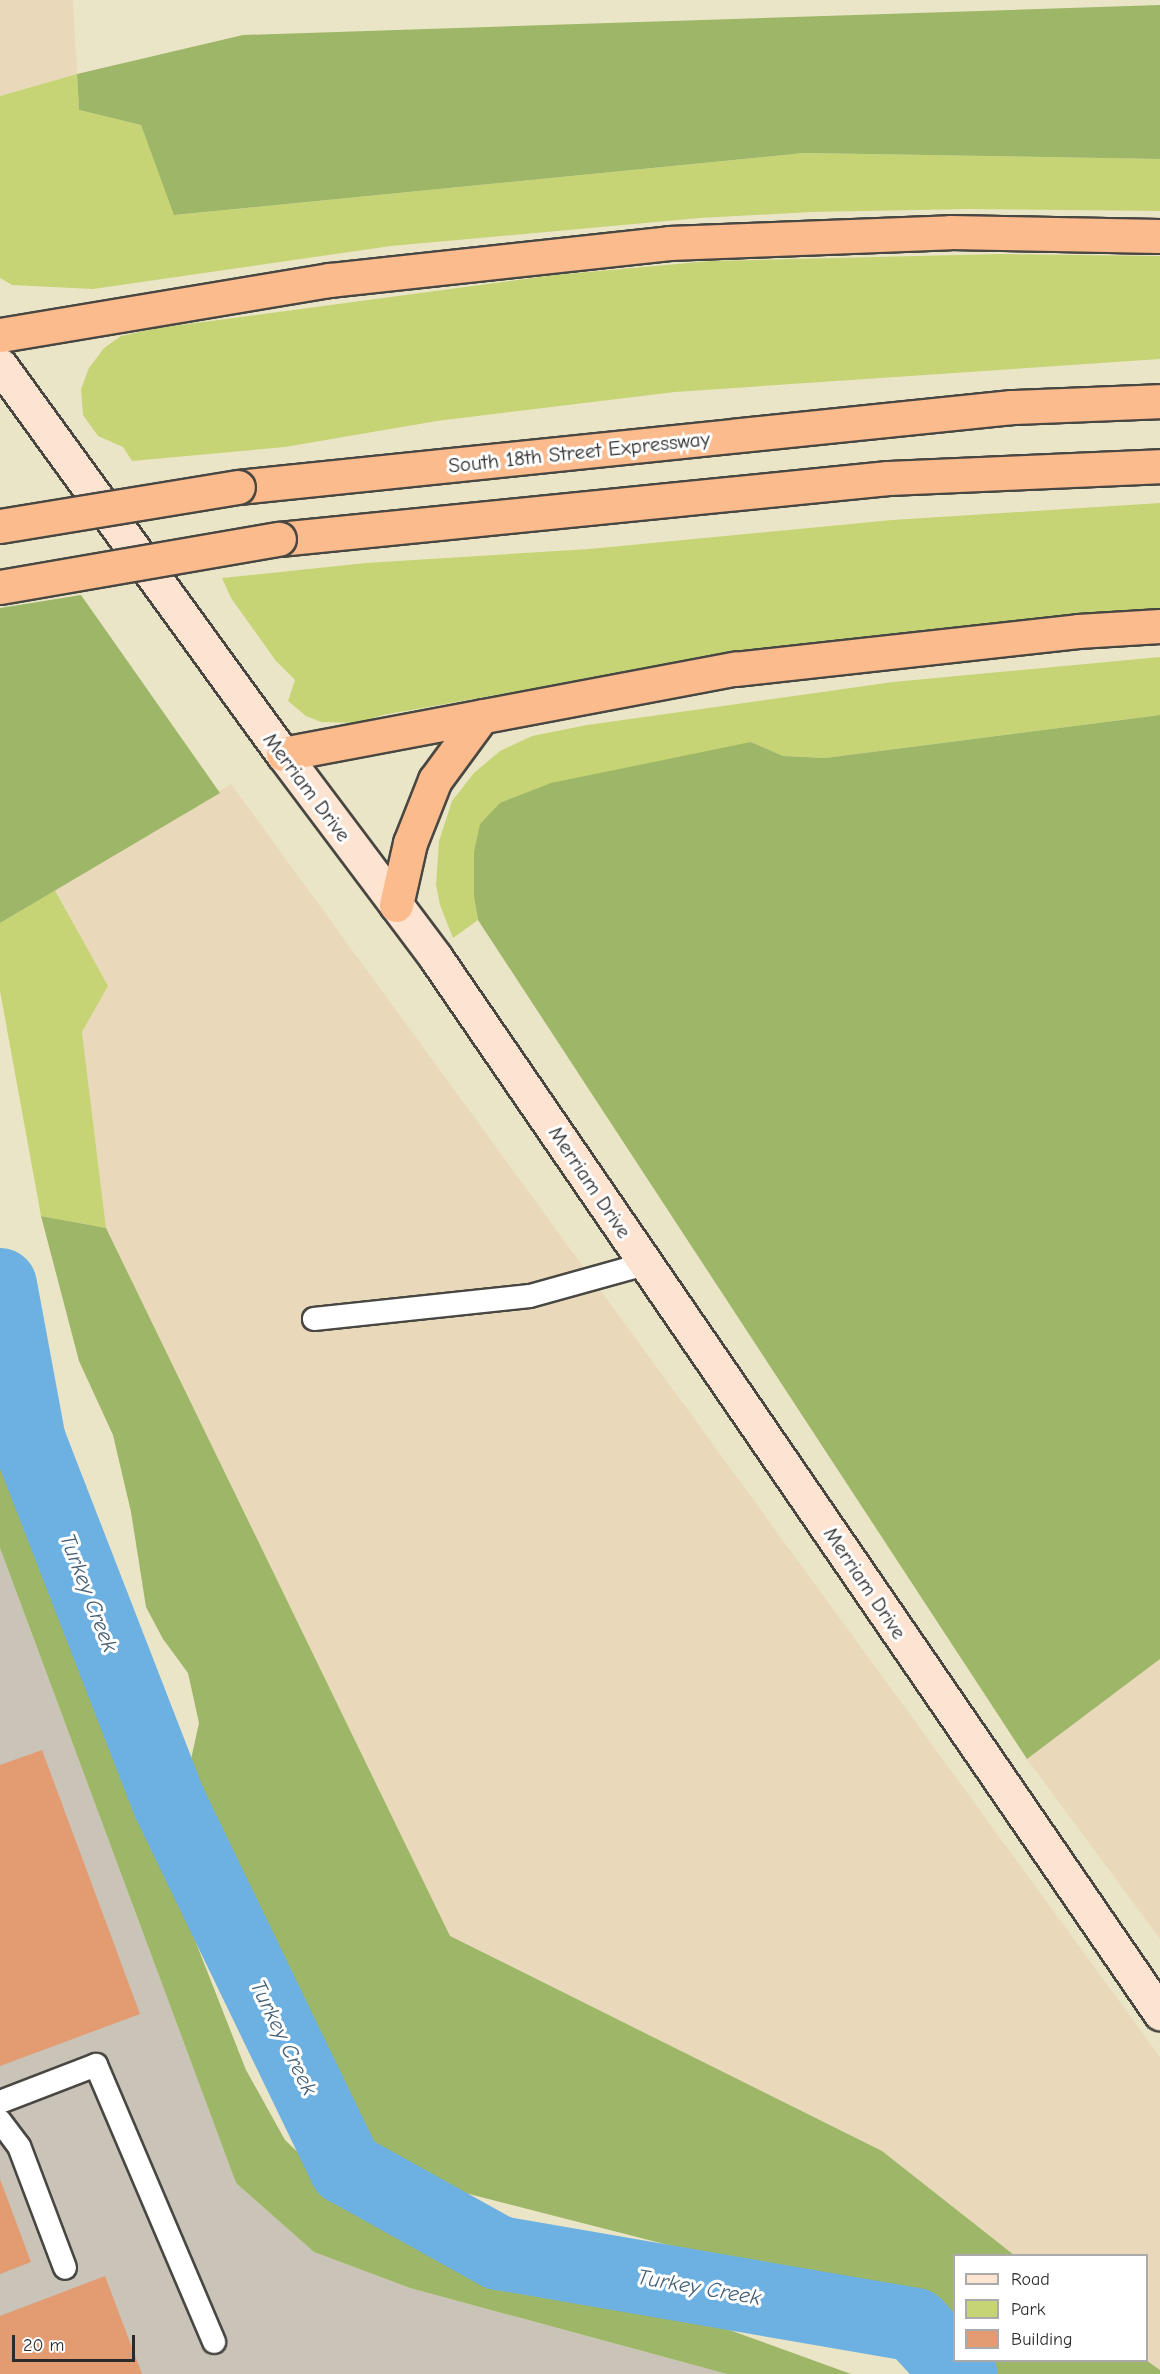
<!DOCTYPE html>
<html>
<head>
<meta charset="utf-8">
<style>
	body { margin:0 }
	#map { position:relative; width:1160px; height:2374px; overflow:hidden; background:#ebe5c7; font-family:"Comic Neue",sans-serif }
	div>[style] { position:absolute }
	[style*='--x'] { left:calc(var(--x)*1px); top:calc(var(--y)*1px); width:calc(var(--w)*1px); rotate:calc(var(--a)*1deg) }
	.built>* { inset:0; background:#e9d9ba }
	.industrial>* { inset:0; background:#c9c3b8 }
	.green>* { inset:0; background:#c7d476 }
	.forest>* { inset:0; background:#9db667 }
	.river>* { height:74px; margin:-37px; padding:0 37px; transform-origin:37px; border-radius:37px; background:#6db0e2 }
	.building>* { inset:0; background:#e39b72 }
	.roads { filter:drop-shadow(2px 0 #484742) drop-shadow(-2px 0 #484742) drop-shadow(0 2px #484742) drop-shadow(0 -2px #484742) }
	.lane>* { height:22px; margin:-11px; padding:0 11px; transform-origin:11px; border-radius:11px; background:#fff }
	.secondary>* { height:33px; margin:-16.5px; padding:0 16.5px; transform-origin:16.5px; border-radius:16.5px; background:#fde4d1 }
	.highway>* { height:33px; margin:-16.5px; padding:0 16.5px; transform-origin:16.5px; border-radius:16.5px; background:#fbbb8d }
	.bridges { filter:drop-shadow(2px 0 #484742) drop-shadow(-2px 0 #484742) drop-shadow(0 2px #484742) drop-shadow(0 -2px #484742) }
	.highway-bridge>* { height:33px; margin:-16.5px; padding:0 16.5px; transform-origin:16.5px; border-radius:16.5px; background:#fbbb8d }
	span { translate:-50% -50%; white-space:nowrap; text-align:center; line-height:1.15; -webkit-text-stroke:6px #fff; paint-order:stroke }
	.street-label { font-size:21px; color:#2b2b2b }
	.water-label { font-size:22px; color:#456074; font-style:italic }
	.legend { position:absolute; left:953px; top:2254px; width:195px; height:108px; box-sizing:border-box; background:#fff; border:2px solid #aaa; margin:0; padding:8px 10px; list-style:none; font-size:18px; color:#2b2b2b }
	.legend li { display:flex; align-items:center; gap:12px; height:30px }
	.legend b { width:30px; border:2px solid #aaa }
	.scale { position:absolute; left:12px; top:2335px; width:123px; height:27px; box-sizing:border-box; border:3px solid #2b2b2b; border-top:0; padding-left:8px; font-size:18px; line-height:21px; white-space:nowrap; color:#2b2b2b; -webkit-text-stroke:4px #fff; paint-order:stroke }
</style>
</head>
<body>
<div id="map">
	<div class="built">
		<div style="clip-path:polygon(0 0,73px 0,77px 74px,0 96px)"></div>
		<div style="clip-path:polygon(231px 784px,1160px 2057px,1160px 2370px,1147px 2360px,1146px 2256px,1014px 2255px,882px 2151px,450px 1936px,106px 1228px,82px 1032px,107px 986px,56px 890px)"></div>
		<div style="clip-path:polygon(1160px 1659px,1160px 1939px,1027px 1759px)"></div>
	</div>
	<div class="industrial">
		<div style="clip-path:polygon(0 1548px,236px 2183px,314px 2252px,410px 2288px,727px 2374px,0 2374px)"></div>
	</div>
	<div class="green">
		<div style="clip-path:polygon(77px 74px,79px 110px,141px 125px,175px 215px,804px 153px,1160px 159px,1160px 211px,967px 209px,812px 212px,700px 218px,391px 246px,93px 289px,12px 285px,0 278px,0 96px)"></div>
		<div style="clip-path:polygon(1000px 254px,1160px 256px,1160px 359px,675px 392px,437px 421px,285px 447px,132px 461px,123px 447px,98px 436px,83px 415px,81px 389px,89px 368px,104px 348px,121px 336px,158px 328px,555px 275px,710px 261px)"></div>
		<div style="clip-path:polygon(1160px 503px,1160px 610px,922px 630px,757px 649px,383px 715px,357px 723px,321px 722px,306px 716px,288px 701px,295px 680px,276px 661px,231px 598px,222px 578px,366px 563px,589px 549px,892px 520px)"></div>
		<div style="clip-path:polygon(1160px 657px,1160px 715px,825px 758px,783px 756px,751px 742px,474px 897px,478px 920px,453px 938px,440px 905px,436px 885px,439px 841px,452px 801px,474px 773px,500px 751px,532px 736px,587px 725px,893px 682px)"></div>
		<div style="clip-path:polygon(55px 890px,108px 986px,82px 1032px,106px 1228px,41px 1216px,0 991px,0 923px)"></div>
	</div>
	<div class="forest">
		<div style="clip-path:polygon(1160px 5px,1160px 159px,804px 153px,174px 215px,141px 125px,79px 110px,77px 74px,243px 35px)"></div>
		<div style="clip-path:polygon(81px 595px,220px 793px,0 923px,0 608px)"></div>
		<div style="clip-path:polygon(1160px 715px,1160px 1659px,1027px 1759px,478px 920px,474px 897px,474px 852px,480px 824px,500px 803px,551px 783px,751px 742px,783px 756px,825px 758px)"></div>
		<div style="clip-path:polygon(41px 1216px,106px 1228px,450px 1936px,882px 2151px,1014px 2255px,954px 2256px,954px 2346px,890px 2298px,783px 2266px,723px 2259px,430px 2184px,383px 2156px,356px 2134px,271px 1950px,222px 1867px,197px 1803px,188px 1773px,199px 1723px,188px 1673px,163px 1639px,146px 1607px,131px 1512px,113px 1435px,79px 1361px)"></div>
		<div style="clip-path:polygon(0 1413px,23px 1503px,246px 2070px,285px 2140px,333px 2186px,369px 2211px,417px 2235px,510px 2289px,594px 2306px,713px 2324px,851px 2374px,727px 2374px,410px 2288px,314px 2252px,236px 2183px,0 1548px)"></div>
		<div style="clip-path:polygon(1146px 2360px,1160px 2370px,1160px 2374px,991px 2374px,974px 2361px)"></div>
	</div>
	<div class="river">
		<div style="--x:0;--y:1285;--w:159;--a:79.5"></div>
		<div style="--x:29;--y:1441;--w:387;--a:68.8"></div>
		<div style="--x:169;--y:1802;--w:407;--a:64.2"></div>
		<div style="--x:346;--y:2168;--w:175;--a:29.1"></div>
		<div style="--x:499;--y:2253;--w:422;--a:9.8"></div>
		<div style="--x:915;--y:2325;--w:67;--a:47.4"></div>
	</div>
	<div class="building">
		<div style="clip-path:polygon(42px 1750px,140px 2014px,0 2066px,0 1765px)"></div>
		<div style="clip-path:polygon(0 2179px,31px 2262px,0 2274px)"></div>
		<div style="clip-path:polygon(105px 2276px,142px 2374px,0 2374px,0 2316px)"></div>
	</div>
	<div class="roads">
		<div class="lane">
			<div style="--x:314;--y:1319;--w:217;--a:-6.1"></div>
			<div style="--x:530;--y:1296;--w:119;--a:-15.5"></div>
			<div style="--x:0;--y:2102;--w:103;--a:-21.1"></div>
			<div style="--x:96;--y:2065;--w:301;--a:66.9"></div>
			<div style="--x:0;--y:2121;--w:31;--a:53"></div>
			<div style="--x:19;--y:2146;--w:130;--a:69.3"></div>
		</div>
		<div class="secondary">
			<div style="--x:0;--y:365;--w:481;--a:54"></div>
			<div style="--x:283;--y:754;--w:255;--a:53.1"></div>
			<div style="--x:436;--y:958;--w:1280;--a:55.54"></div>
		</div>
		<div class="highway">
			<div style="--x:0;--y:335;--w:334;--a:-9.5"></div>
			<div style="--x:329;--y:280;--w:342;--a:-6.2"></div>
			<div style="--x:669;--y:243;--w:281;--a:-2.2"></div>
			<div style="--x:950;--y:232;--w:210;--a:1.1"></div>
			<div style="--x:238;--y:487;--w:778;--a:-5.9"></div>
			<div style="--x:1012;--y:407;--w:148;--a:-2.3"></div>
			<div style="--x:279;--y:539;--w:612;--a:-5.72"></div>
			<div style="--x:888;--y:478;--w:272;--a:-2.5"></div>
			<div style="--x:283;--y:754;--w:460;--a:-10.7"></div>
			<div style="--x:735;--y:669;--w:345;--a:-6.3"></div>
			<div style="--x:1078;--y:631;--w:82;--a:-3.5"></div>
			<div style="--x:396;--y:905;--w:64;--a:-77.3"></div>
			<div style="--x:410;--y:843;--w:68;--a:-68.4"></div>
			<div style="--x:435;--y:780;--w:79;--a:-53.7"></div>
		</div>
	</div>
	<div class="bridges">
		<div class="highway-bridge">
			<div style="--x:0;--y:526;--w:241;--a:-9.3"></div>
			<div style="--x:0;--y:587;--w:283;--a:-9.8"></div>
		</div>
	</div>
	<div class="street-label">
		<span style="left:579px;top:452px;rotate:-6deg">South 18th Street Expressway</span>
		<span style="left:307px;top:787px;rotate:53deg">Merriam Drive</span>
		<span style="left:590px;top:1182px;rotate:56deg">Merriam Drive</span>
		<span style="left:865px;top:1583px;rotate:56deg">Merriam Drive</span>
	</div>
	<div class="water-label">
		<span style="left:88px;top:1593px;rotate:69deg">Turkey Creek</span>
		<span style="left:283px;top:2038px;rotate:64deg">Turkey Creek</span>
		<span style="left:699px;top:2288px;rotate:10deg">Turkey Creek</span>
	</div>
	<ul class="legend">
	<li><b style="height:8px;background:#fde4d1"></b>Road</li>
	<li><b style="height:16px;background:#c7d476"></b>Park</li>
	<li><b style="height:16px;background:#e39b72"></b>Building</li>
	</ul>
	<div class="scale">20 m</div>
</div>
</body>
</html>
